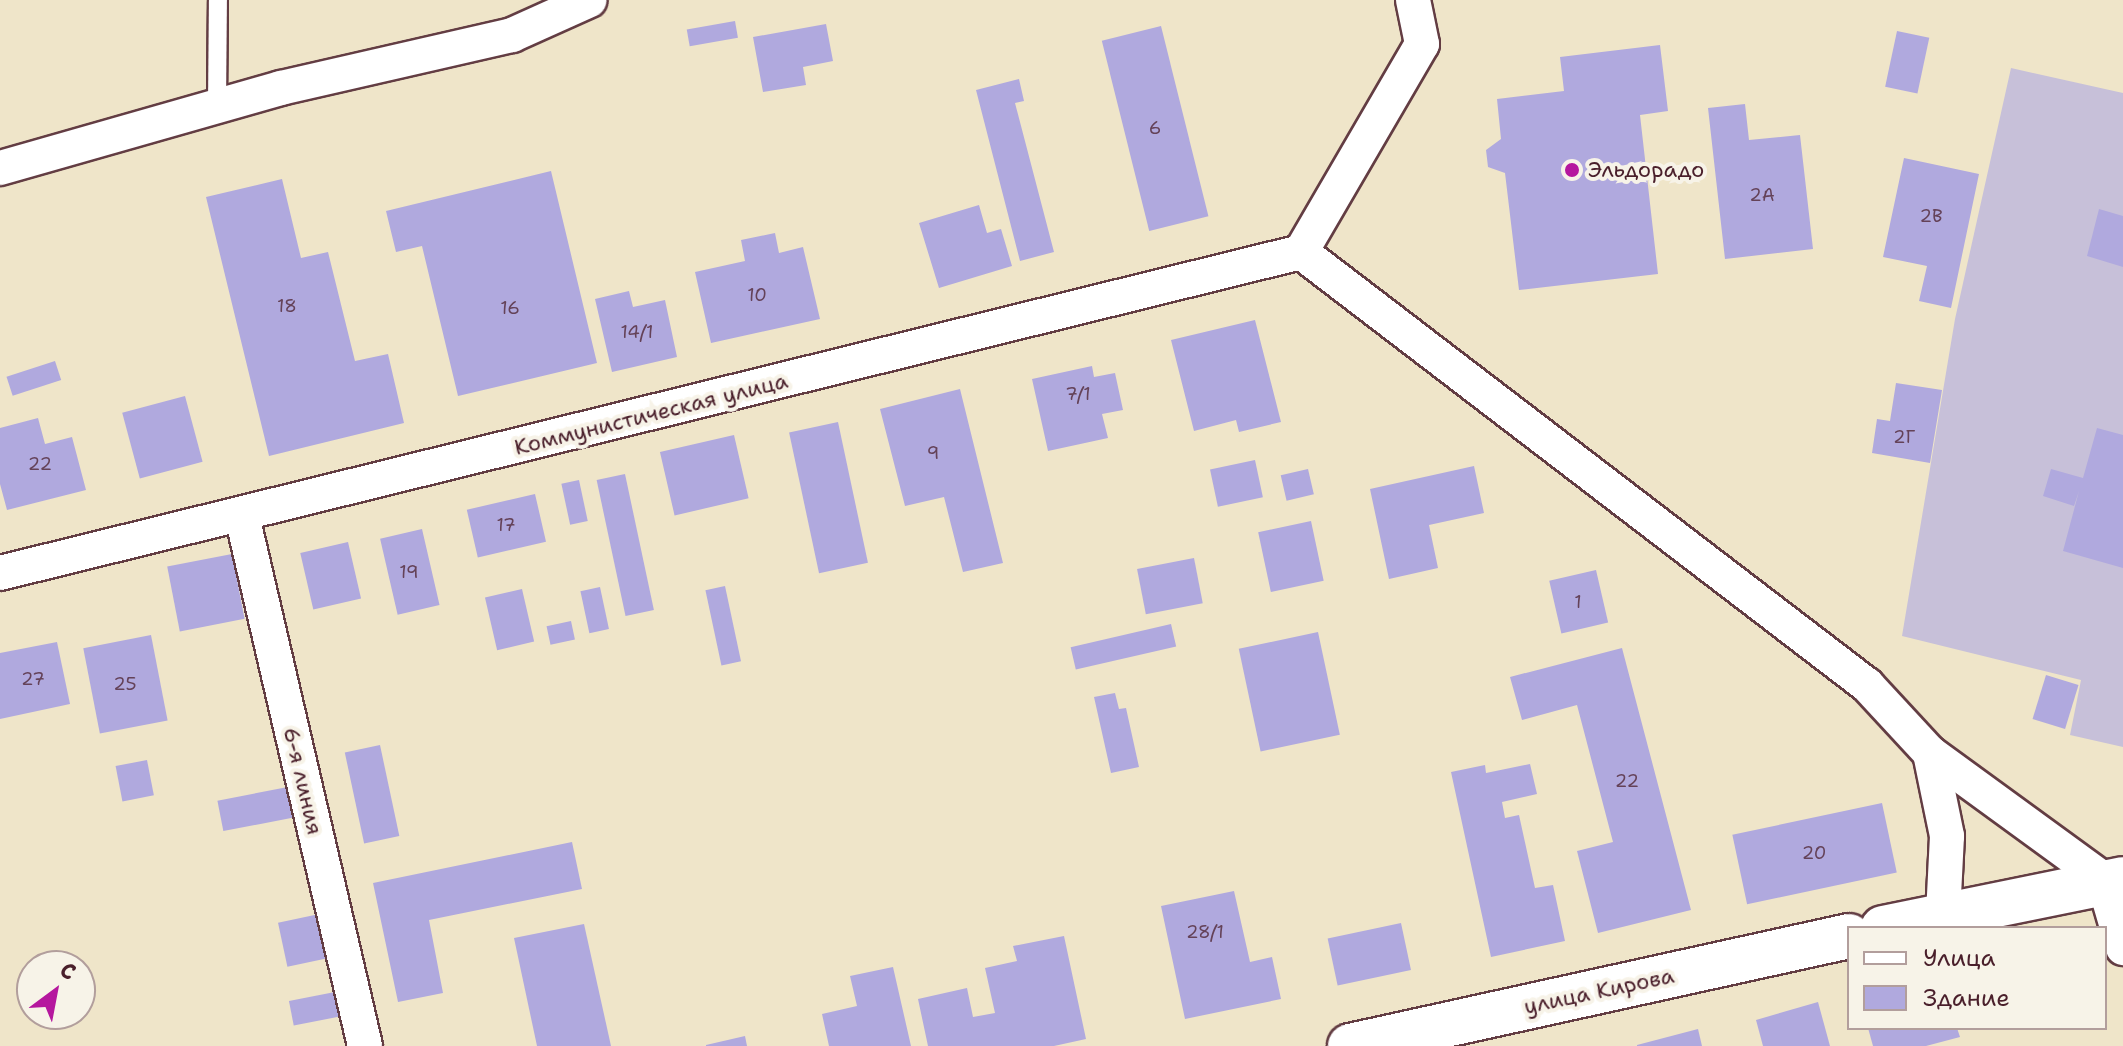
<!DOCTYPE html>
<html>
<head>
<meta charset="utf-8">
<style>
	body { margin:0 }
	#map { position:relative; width:2123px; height:1046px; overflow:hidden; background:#efe5c9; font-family:"Shantell Sans",sans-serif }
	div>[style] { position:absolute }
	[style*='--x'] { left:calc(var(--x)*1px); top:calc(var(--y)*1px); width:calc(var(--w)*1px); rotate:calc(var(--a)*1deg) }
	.industrial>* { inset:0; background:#c7c0d9 }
	.building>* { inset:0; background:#b0a9de; transform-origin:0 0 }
	.roads { filter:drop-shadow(2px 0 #633d43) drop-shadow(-2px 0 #633d43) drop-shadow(0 2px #633d43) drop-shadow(0 -2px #633d43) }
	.lane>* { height:18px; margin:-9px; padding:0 9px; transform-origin:9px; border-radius:9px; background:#fff }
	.street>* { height:34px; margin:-17px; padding:0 17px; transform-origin:17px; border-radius:17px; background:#fff }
	.secondary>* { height:44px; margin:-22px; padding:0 22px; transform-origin:22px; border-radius:22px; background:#fff }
	.dots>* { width:22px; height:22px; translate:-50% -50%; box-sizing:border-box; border:4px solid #f7f3e8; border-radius:50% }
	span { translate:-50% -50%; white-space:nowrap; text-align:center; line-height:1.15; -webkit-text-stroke:8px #f7f3e8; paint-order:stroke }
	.number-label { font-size:18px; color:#644258 }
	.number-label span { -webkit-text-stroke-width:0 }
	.poi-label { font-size:22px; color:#4a1f2b }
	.left { translate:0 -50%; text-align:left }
	.street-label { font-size:22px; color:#4a1f2b }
	.legend { position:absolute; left:1847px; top:926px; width:260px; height:104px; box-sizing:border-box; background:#f7f3e8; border:2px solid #b29e9c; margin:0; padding:10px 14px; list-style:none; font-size:24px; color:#4a1f2b }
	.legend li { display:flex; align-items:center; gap:16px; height:40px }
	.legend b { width:40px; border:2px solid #b29e9c }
	.north { position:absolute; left:16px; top:950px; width:80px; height:80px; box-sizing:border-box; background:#f7f3e8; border:2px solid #b29e9c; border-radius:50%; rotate:32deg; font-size:22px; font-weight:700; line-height:32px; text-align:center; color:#4a1f2b }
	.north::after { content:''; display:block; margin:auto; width:28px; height:36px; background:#b5179e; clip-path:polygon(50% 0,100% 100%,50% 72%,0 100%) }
</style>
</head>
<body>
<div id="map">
	<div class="industrial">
		<div style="clip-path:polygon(2011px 68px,2123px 93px,2123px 747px,2070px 735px,2081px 680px,1902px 636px,1955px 319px)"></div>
	</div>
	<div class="building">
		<div style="left:735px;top:21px;width:17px;height:49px;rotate:80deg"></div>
		<div style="clip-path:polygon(826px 24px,833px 61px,803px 67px,806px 85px,763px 92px,753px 37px)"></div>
		<div style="left:1161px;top:26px;width:196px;height:61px;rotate:76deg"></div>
		<div style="left:1897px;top:31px;width:33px;height:57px;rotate:12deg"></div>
		<div style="clip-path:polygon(1660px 45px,1668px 111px,1640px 115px,1658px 274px,1519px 290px,1505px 173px,1488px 167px,1486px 150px,1501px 139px,1497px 99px,1564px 91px,1560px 57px)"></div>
		<div style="clip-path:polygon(1019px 79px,1024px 101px,1015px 103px,1054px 252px,1020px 261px,976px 90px)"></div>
		<div style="clip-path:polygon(1745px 104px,1749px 140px,1800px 135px,1813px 249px,1725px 259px,1708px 108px)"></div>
		<div style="clip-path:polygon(1904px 158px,1979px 174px,1951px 308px,1919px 301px,1927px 266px,1883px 257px)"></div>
		<div style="clip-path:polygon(551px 171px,597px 363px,458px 396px,422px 246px,396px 252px,386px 211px)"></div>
		<div style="clip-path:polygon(282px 179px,301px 258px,328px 252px,355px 361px,388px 354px,404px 423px,269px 456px,206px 197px)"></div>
		<div style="clip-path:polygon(979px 205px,987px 233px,1001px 229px,1012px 266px,939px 288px,919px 223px)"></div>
		<div style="clip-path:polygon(2099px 209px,2123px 216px,2123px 267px,2087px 256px)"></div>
		<div style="clip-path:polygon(775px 233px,779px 253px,803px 247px,820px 319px,711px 343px,695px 272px,745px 261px,741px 240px)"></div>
		<div style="clip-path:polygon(629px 291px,633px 307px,665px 300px,677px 357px,612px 372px,595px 299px)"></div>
		<div style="clip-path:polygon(1255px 320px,1281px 422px,1239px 432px,1236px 420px,1194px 431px,1171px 340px)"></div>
		<div style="left:55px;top:361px;width:20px;height:51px;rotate:72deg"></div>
		<div style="clip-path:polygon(1092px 366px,1094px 377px,1115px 373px,1123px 410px,1102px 414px,1108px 438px,1048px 451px,1032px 379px)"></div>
		<div style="clip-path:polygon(1896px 383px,1942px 390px,1930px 463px,1872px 453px,1877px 419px,1890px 421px)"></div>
		<div style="clip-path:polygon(960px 389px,1003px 563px,963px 572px,944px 497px,905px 506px,880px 409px)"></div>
		<div style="left:185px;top:396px;width:68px;height:65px;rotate:75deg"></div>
		<div style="clip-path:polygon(38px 418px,45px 444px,72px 437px,86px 490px,7px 510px,0 484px,0 428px)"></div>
		<div style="left:838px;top:422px;width:144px;height:50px;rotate:78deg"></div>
		<div style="clip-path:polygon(2097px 428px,2123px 435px,2123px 568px,2063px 551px,2079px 491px,2074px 506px,2043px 496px,2051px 469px,2083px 478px)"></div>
		<div style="left:734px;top:435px;width:65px;height:76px;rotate:77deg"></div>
		<div style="left:1255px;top:460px;width:38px;height:46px;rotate:78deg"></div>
		<div style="clip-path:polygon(1474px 466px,1484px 513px,1429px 525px,1438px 568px,1389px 579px,1370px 489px)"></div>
		<div style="left:1308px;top:469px;width:26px;height:28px;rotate:77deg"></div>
		<div style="left:625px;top:474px;width:139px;height:29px;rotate:78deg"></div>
		<div style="left:579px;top:480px;width:42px;height:18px;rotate:78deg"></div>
		<div style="left:535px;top:494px;width:49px;height:70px;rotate:77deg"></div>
		<div style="left:1311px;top:521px;width:61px;height:54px;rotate:78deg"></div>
		<div style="left:422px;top:529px;width:78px;height:43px;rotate:77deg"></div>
		<div style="left:348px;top:542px;width:58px;height:49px;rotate:77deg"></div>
		<div style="left:232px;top:554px;width:66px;height:66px;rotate:79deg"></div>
		<div style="left:1194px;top:558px;width:46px;height:58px;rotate:79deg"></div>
		<div style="left:1596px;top:570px;width:54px;height:48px;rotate:77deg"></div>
		<div style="left:725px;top:586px;width:77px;height:20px;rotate:78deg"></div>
		<div style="left:600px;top:587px;width:43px;height:20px;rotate:78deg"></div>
		<div style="left:522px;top:589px;width:54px;height:38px;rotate:77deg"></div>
		<div style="left:571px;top:621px;width:19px;height:25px;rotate:78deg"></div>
		<div style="left:1171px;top:624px;width:23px;height:103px;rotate:77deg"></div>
		<div style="left:1318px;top:632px;width:105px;height:81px;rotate:78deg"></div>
		<div style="left:151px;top:635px;width:87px;height:69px;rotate:79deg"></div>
		<div style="clip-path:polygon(57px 642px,70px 704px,0 719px,0 653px)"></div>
		<div style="clip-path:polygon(1622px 648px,1691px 910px,1598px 933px,1577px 851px,1613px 842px,1577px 705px,1522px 720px,1510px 677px)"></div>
		<div style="left:2046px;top:675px;width:34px;height:46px;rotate:17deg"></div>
		<div style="clip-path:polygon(1115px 693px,1119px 709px,1126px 708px,1139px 767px,1111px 773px,1094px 697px)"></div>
		<div style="left:380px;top:745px;width:93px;height:36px;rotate:78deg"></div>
		<div style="left:147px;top:760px;width:36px;height:32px;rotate:79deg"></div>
		<div style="clip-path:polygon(1530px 764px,1537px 794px,1502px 802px,1505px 818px,1519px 815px,1535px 888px,1553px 885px,1565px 941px,1491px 957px,1451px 772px,1485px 765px,1486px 773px)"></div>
		<div style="left:293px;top:786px;width:31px;height:77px;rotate:79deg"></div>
		<div style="left:1882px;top:803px;width:71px;height:153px;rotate:78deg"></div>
		<div style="clip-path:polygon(572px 842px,582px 889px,429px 920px,443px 993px,398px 1002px,373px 883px)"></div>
		<div style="clip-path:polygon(1234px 891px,1250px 962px,1272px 957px,1281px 999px,1185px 1019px,1161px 906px)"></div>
		<div style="left:324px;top:913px;width:45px;height:47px;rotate:78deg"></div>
		<div style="left:1401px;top:923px;width:48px;height:75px;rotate:78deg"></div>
		<div style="clip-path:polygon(584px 924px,611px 1046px,537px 1046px,514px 938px)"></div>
		<div style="clip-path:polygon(1064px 936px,1086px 1039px,1054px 1046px,928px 1046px,918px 999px,967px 988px,973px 1017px,995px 1013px,985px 968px,1017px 961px,1013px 946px)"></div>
		<div style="clip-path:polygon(893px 967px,911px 1046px,829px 1046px,822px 1014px,857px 1006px,850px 976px)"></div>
		<div style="left:340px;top:991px;width:25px;height:52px;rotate:79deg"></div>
		<div style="clip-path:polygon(1818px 1002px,1830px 1046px,1763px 1046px,1756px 1020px)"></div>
		<div style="clip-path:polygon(1868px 1028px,1957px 1028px,1960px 1037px,1926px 1046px,1873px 1046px)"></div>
		<div style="clip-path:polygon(1698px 1029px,1702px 1046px,1637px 1046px,1637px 1045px)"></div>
		<div style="clip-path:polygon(745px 1036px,747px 1046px,706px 1046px,706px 1045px)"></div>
	</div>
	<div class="roads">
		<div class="lane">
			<div style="--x:217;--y:106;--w:106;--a:-89.5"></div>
		</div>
		<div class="street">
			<div style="--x:1413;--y:0;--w:45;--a:78.4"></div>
			<div style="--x:1422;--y:44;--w:241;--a:120.2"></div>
			<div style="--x:1301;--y:252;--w:713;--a:37.42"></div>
			<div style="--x:1867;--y:685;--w:93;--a:47.2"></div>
			<div style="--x:1930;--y:753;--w:214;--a:36.1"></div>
			<div style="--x:2103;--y:879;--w:72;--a:73.8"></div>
			<div style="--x:0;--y:168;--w:292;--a:-15.9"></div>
			<div style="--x:281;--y:88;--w:237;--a:-12.9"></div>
			<div style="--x:512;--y:35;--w:85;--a:-24.2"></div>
			<div style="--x:242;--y:516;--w:544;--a:76.93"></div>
			<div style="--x:0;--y:573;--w:1340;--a:-13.86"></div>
			<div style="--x:1930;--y:753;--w:85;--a:78.4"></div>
			<div style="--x:1947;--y:836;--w:79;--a:92.9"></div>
		</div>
		<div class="secondary">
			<div style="--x:1883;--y:928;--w:245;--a:-11.5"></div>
			<div style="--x:1350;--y:1046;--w:511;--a:-12.43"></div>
		</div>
	</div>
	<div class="dots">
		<div style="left:1572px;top:170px;background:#b5179e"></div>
	</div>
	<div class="number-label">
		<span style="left:1155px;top:128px">6</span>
		<span style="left:1762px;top:195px">2А</span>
		<span style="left:1931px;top:216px">2В</span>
		<span style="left:757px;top:295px">10</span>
		<span style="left:287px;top:306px">18</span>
		<span style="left:510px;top:308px">16</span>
		<span style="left:637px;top:332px">14/1</span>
		<span style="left:1078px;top:394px">7/1</span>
		<span style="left:1904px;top:437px">2Г</span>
		<span style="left:933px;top:453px">9</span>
		<span style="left:40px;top:464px">22</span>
		<span style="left:506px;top:525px">17</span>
		<span style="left:409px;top:572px">19</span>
		<span style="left:1578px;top:602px">1</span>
		<span style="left:33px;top:679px">27</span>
		<span style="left:125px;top:684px">25</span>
		<span style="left:1627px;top:781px">22</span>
		<span style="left:1814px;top:853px">20</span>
		<span style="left:1205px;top:932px">28/1</span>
	</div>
	<div class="poi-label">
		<span class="left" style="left:1588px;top:170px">Эльдорадо</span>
	</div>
	<div class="street-label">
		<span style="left:651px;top:414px;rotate:-14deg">Коммунистическая улица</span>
		<span style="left:303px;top:781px;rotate:77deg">6-я линия</span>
		<span style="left:1599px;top:991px;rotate:-12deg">улица Кирова</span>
	</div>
	<ul class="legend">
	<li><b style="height:10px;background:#fff"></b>Улица</li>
	<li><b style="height:22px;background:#b0a9de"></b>Здание</li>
	</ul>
	<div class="north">С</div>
</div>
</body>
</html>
